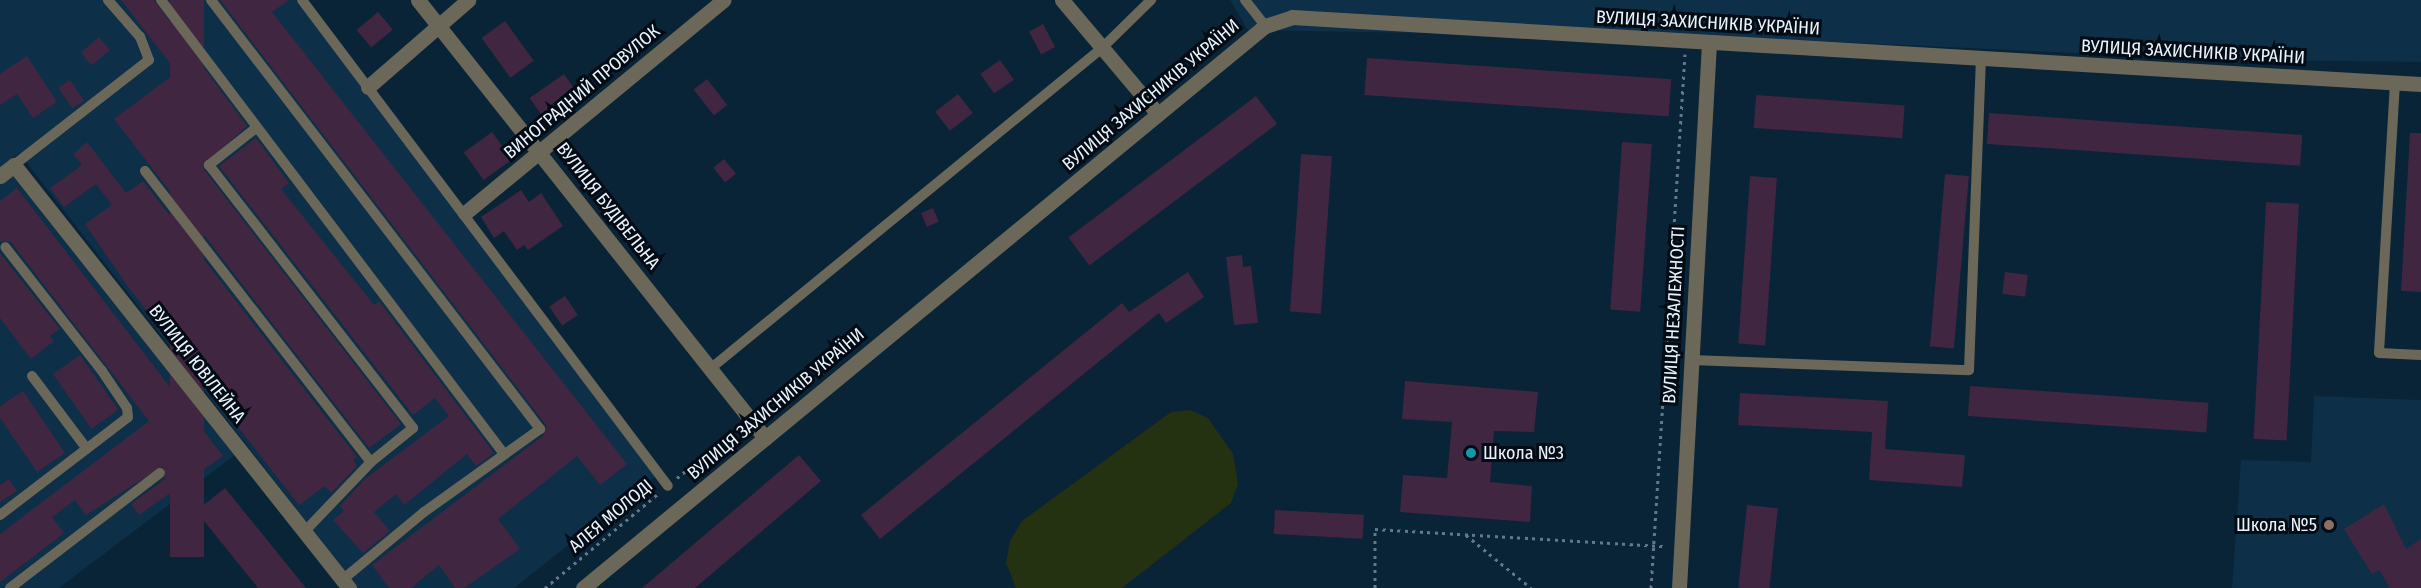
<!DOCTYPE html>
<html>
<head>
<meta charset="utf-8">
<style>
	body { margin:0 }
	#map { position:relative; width:2421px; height:588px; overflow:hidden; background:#092337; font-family:"Fira Sans Condensed",sans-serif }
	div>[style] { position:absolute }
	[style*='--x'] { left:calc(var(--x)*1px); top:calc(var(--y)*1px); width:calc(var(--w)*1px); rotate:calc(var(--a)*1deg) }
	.built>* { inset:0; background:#0e2f48 }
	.green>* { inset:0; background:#253212 }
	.building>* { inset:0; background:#402641; transform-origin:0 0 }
	.path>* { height:3px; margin-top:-1.5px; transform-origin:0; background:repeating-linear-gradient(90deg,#657887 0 3px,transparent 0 7.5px) }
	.service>* { height:10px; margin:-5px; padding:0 5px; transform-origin:5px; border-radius:5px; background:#6b6859 }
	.minor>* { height:15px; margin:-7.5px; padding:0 7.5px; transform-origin:7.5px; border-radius:7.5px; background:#6b6859 }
	.dots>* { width:16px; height:16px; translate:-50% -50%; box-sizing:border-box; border:3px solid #030b14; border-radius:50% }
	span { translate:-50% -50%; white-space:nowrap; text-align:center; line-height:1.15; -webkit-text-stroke:6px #030b14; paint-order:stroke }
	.street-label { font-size:18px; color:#ebf4fc }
	.poi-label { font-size:18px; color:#ebf4fc }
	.left { translate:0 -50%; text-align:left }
	.right { translate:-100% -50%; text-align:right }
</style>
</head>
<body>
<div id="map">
	<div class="built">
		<div style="clip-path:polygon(0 0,296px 0,661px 472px,514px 588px,358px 588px,19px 153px,0 168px)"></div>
		<div style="clip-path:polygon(1230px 0,2421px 0,2421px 62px,2228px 60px,1770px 39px,1248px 30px)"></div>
		<div style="clip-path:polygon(13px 175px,235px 455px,59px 588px,0 588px,0 185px)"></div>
		<div style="clip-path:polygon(2314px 396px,2421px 400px,2421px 588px,2232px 588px,2241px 460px,2311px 462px)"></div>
	</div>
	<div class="green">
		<div style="clip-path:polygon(1190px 410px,1208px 418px,1233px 454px,1238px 484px,1231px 503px,1122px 588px,1016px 588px,1006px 563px,1010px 541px,1022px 521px,1171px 412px)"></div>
	</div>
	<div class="building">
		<div style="clip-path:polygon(121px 0,154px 0,247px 126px,202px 167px,401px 424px,369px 448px,114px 119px,177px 72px)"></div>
		<div style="left:170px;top:0;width:34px;height:557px"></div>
		<div style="clip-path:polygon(220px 0,289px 0,272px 12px,627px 464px,600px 485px,577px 456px,498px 519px,520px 549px,464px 588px,455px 588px,439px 565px,411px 588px,389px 588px,372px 565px,544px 435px,546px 425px)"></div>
		<div style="left:378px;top:12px;width:23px;height:28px;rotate:50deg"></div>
		<div style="left:505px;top:21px;width:49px;height:29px;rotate:54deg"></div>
		<div style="left:1043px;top:24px;width:26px;height:16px;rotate:62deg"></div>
		<div style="left:99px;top:37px;width:17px;height:24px;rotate:50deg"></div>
		<div style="clip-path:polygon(27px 56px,57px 102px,33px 118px,17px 94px,0 105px,0 74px)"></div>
		<div style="left:1367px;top:58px;width:305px;height:37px;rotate:4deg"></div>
		<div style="left:1000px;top:60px;width:24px;height:24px;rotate:55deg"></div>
		<div style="left:564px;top:74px;width:28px;height:42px;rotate:55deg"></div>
		<div style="left:707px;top:79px;width:33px;height:17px;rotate:52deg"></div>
		<div style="left:70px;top:80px;width:25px;height:14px;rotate:56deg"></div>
		<div style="left:958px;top:94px;width:24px;height:29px;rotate:52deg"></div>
		<div style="left:1756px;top:95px;width:149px;height:33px;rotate:4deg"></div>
		<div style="left:1256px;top:96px;width:35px;height:235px;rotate:53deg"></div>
		<div style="left:1989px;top:113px;width:314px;height:31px;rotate:4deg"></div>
		<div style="left:492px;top:132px;width:34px;height:35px;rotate:54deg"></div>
		<div style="clip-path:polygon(2410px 133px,2421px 133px,2421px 292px,2401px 291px)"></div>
		<div style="clip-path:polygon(256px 138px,289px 183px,281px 189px,374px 305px,379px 301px,494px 453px,476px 466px,467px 454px,404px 505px,396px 494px,374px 512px,390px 531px,363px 553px,333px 520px,344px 511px,340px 506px,366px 478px,449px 416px,435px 398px,413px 415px,219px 166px)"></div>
		<div style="clip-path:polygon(87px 142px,126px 193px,143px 181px,357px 457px,353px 460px,357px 466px,331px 493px,325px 486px,299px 505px,129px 288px,85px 224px,112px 205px,96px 184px,64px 207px,50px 188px,82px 165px,73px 154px)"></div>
		<div style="left:1622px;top:142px;width:30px;height:168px;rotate:4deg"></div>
		<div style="left:1301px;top:154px;width:31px;height:158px;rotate:4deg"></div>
		<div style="left:724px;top:159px;width:19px;height:14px;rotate:51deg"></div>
		<div style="left:1945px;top:174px;width:24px;height:173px;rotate:5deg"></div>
		<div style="left:1750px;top:176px;width:27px;height:168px;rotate:4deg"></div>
		<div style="clip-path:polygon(17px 188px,223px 456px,139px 515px,131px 504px,165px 479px,163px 466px,86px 515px,75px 500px,52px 517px,64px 533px,0 582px,0 534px,149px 421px,11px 242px,0 241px,0 201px)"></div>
		<div style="clip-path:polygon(521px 190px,529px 202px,541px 193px,563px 226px,528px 250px,524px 245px,517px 250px,504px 231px,494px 238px,481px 217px)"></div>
		<div style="left:2266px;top:202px;width:33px;height:237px;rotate:3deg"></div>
		<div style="left:933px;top:208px;width:15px;height:13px;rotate:67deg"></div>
		<div style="clip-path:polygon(0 253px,60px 329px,50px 336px,54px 341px,31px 359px,0 318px)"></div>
		<div style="clip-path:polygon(1242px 255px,1243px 267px,1251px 266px,1258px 323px,1234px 325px,1226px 257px)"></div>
		<div style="clip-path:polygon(1188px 272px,1204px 297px,1166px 323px,1159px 313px,880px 539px,861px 515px,1122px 303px,1129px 312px)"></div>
		<div style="left:2005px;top:272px;width:23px;height:22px;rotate:7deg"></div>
		<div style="left:565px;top:296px;width:23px;height:19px;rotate:56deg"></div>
		<div style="left:80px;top:355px;width:67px;height:33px;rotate:55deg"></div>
		<div style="clip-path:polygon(1405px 381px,1538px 392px,1534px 432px,1494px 431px,1490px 482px,1532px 486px,1530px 522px,1400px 512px,1403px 475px,1447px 478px,1452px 422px,1402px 419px)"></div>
		<div style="left:1970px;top:386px;width:239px;height:30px;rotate:4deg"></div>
		<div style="clip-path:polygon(23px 391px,65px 453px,37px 472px,0 418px,0 406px)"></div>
		<div style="clip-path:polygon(1740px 393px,1888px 401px,1885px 449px,1965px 455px,1962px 487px,1869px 480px,1872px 432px,1738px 425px)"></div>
		<div style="clip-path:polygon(799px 455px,821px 481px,695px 588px,642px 588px)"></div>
		<div style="clip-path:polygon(9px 479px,17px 491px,0 502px,0 485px)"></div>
		<div style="clip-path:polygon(225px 488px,306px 588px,258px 588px,196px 511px)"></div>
		<div style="clip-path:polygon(2384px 504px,2406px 549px,2421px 539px,2421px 588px,2390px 588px,2379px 570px,2372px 574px,2344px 529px)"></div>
		<div style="left:1747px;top:505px;width:31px;height:83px;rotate:6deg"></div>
		<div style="left:1275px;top:510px;width:89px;height:24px;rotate:3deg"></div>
	</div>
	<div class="path">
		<div style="--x:677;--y:478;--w:80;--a:-39.4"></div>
		<div style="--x:1466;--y:535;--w:84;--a:39.2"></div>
		<div style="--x:545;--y:588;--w:147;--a:-39.8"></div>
		<div style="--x:1375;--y:588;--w:59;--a:-90"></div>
		<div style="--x:1375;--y:529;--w:290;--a:3.4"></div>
		<div style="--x:1651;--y:588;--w:535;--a:-86.36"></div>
	</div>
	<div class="service">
		<div style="--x:161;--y:0;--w:569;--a:52.93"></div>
		<div style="--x:211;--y:0;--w:541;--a:52.52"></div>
		<div style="--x:540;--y:429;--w:143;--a:144.4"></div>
		<div style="--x:424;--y:512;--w:107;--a:140.3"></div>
		<div style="--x:302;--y:0;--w:608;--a:53.02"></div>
		<div style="--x:1245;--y:0;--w:33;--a:52"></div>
		<div style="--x:2395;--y:83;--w:270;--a:93.4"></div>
		<div style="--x:2379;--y:353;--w:42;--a:2.7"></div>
		<div style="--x:256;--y:128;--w:60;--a:141.8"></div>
		<div style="--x:209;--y:165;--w:333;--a:52.2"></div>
		<div style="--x:413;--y:428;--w:54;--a:141"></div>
		<div style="--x:371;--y:462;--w:97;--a:133.7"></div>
		<div style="--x:14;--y:165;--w:171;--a:-37.9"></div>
		<div style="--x:149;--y:60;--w:25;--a:-111"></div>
		<div style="--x:140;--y:37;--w:49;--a:-130.9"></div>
		<div style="--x:145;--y:171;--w:368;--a:52.2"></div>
		<div style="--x:1691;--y:360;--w:278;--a:2.1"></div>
		<div style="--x:1969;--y:370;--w:311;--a:-87.8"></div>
		<div style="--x:710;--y:369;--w:507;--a:-39.31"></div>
		<div style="--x:1102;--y:48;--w:69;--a:-44.4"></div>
		<div style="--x:32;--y:376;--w:91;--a:53"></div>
		<div style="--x:0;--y:515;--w:161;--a:-37.4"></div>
		<div style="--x:128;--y:417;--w:9;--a:-96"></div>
		<div style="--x:127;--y:408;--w:45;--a:-124"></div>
		<div style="--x:102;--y:371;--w:157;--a:-128"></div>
		<div style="--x:10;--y:588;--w:189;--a:-37.5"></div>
	</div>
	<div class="minor">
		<div style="--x:418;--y:0;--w:559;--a:51.61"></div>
		<div style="--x:1062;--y:0;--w:149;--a:49.9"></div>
		<div style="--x:368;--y:87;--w:133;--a:-41"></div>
		<div style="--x:0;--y:176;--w:18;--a:-38"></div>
		<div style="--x:14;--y:165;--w:540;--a:51.62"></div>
		<div style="--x:465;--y:213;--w:335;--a:-39.5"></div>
		<div style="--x:583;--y:588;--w:884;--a:-39.49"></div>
		<div style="--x:1265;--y:26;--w:28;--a:-18"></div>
		<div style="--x:1292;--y:17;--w:1131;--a:3.4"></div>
		<div style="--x:1679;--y:588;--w:546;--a:-86.85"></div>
	</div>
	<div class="dots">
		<div style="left:1471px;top:453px;background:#0f9aa8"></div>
		<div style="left:2329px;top:525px;background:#8d6e63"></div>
	</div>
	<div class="street-label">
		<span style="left:1708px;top:23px;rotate:3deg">ВУЛИЦЯ ЗАХИСНИКІВ УКРАЇНИ</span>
		<span style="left:2193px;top:52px;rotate:3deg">ВУЛИЦЯ ЗАХИСНИКІВ УКРАЇНИ</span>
		<span style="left:582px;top:92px;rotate:-40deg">ВИНОГРАДНИЙ ПРОВУЛОК</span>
		<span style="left:1151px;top:95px;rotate:-40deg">ВУЛИЦЯ ЗАХИСНИКІВ УКРАЇНИ</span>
		<span style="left:608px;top:206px;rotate:52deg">ВУЛИЦЯ БУДІВЕЛЬНА</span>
		<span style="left:1674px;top:315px;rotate:-87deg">ВУЛИЦЯ НЕЗАЛЕЖНОСТІ</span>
		<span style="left:197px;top:364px;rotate:52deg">ВУЛИЦЯ ЮВІЛЕЙНА</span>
		<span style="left:776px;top:404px;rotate:-40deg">ВУЛИЦЯ ЗАХИСНИКІВ УКРАЇНИ</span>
		<span style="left:611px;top:516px;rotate:-40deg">АЛЕЯ МОЛОДІ</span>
	</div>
	<div class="poi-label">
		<span class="left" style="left:1483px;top:453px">Школа №3</span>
		<span class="right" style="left:2317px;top:525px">Школа №5</span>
	</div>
</div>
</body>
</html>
